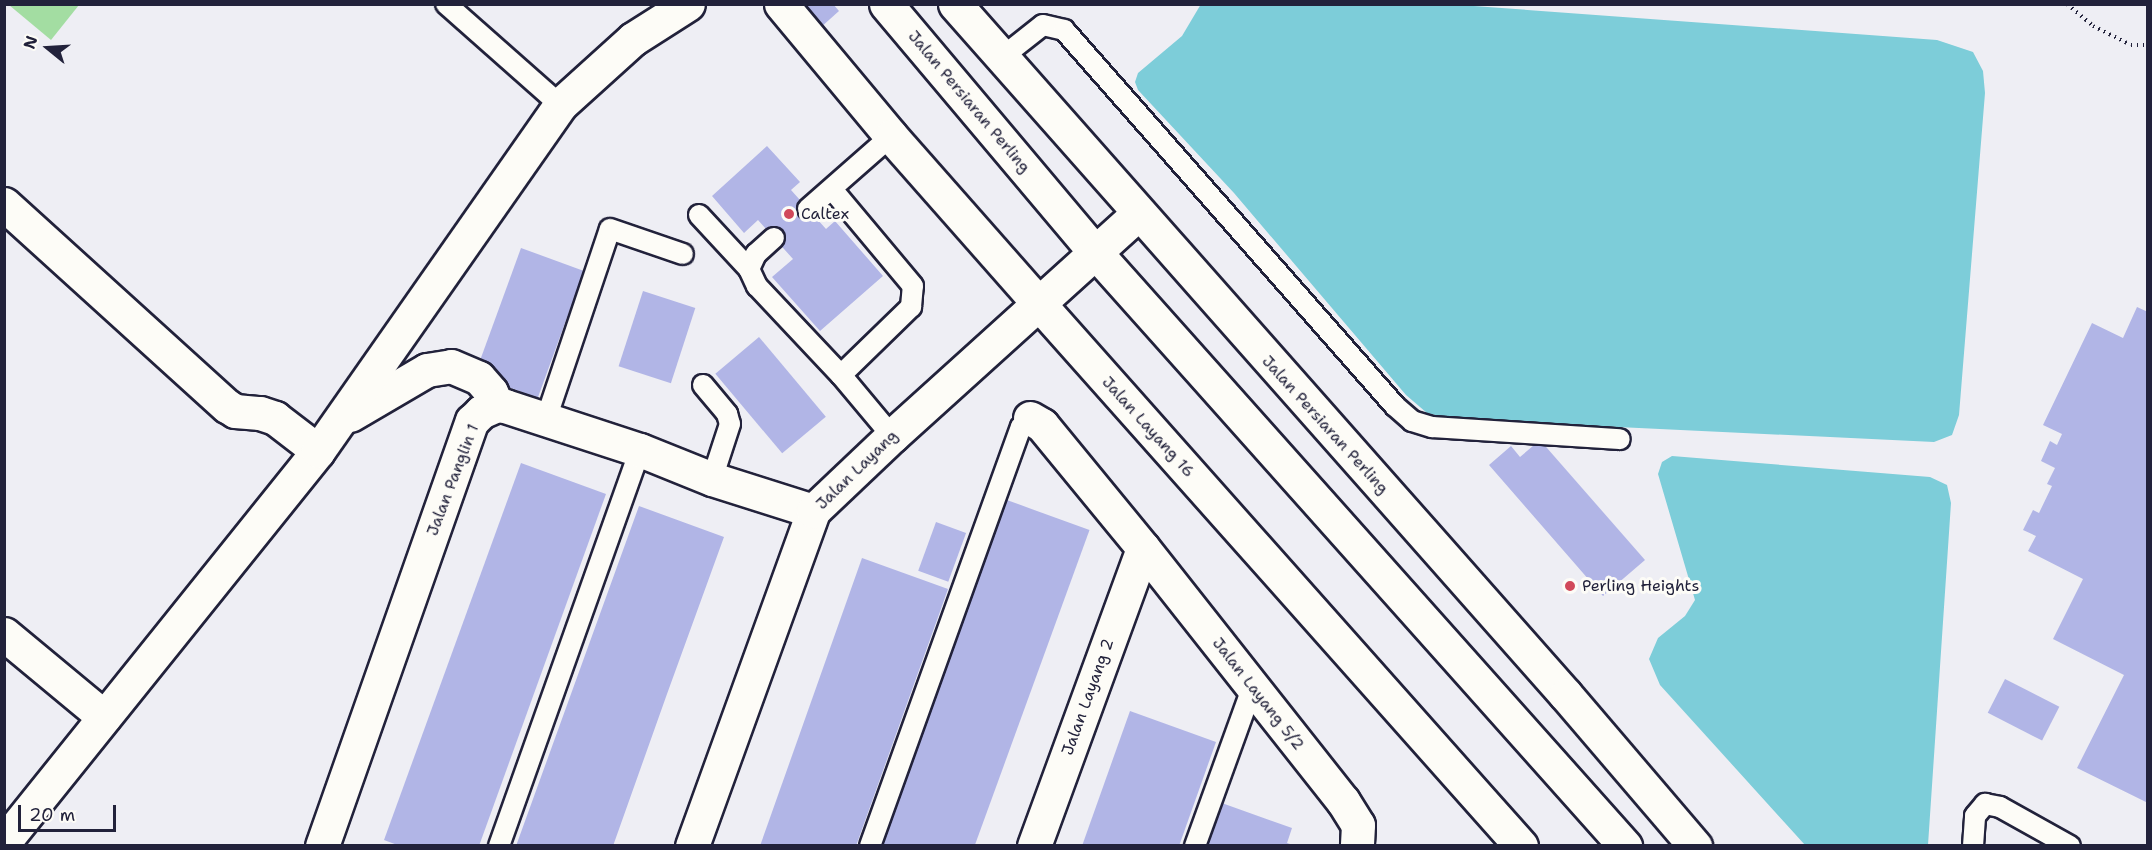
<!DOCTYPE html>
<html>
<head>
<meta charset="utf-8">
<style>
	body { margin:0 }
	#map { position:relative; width:2152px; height:850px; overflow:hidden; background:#eeeef4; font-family:"Shantell Sans",sans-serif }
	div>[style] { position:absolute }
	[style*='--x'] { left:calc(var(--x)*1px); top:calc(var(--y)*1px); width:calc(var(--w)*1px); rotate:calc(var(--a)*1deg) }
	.green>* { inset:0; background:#a3dda2 }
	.water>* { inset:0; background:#7dcdd9 }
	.building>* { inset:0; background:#b1b5e6; transform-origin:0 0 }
	.path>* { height:4px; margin-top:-2px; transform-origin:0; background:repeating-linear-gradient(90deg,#22223b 0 1.5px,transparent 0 6px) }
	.roads { filter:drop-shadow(2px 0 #22223b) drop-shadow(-2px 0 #22223b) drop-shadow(0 2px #22223b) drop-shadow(0 -2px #22223b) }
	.service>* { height:20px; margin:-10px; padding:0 10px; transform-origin:10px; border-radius:10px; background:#fdfcf7 }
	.minor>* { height:33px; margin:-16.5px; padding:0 16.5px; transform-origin:16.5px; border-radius:16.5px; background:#fdfcf7 }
	.secondary>* { height:33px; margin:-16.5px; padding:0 16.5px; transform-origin:16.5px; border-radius:16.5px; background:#fdfcf7 }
	.dots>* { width:16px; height:16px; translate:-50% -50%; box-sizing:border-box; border:3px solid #fdfcf7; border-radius:50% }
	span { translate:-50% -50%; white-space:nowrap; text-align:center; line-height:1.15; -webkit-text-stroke:6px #fdfcf7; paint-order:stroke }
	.street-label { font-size:16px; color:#22223b }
	.poi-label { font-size:16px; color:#22223b }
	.left { translate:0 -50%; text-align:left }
	.frame { position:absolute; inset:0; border:6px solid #22223b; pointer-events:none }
	.north { position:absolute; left:18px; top:18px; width:60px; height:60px; -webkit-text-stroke:4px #fdfcf7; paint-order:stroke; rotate:288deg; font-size:16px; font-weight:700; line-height:24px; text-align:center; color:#22223b }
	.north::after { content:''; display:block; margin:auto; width:21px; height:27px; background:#22223b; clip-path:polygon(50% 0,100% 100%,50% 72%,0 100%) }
	.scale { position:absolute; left:18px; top:805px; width:98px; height:27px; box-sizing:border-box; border:3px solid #22223b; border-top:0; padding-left:8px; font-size:18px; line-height:21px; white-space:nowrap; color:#22223b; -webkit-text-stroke:4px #fdfcf7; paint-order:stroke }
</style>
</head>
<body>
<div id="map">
	<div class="green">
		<div style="clip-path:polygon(9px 5px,79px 5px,51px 40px)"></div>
	</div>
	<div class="water">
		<div style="clip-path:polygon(1201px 4px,1460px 5px,1937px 40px,1973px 52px,1983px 71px,1985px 93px,1959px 415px,1952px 435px,1934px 442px,1452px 419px,1427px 413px,1406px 395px,1234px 193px,1138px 90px,1135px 82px,1138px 73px,1182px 36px)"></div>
		<div style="clip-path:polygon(1672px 456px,1930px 477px,1947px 485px,1951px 503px,1928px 845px,1805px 845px,1660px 685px,1649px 659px,1658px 638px,1685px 616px,1695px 600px,1658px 474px,1662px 462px)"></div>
	</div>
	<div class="building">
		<div style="clip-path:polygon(799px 4px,833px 4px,839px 11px,820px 28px)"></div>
		<div style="clip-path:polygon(767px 146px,800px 182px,791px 190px,826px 229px,835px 221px,883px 276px,820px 331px,772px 277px,793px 259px,758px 220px,744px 233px,712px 196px)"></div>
		<div style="left:521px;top:248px;width:67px;height:135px;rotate:20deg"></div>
		<div style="left:643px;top:291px;width:55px;height:79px;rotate:18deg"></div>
		<div style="clip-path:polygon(2137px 307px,2148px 312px,2148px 803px,2077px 768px,2124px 675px,2053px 639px,2083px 579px,2028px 551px,2036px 536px,2023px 530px,2033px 510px,2039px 513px,2052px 486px,2047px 484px,2055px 468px,2041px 461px,2050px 441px,2057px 445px,2062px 434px,2043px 425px,2092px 323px,2123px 338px)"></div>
		<div style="left:759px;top:337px;width:104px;height:57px;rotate:50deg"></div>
		<div style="clip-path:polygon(1540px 440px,1645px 560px,1603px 596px,1489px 465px,1511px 446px,1520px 457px)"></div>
		<div style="clip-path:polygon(521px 463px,606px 494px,479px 846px,400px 846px,384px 840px)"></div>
		<div style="left:1004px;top:499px;width:91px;height:368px;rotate:20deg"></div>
		<div style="clip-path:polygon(639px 506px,724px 537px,667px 694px,613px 846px,516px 846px)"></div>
		<div style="left:936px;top:522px;width:32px;height:52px;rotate:20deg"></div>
		<div style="clip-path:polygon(862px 558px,948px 589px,937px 620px,856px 846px,760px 846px)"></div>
		<div style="left:2005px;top:679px;width:61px;height:38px;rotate:27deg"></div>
		<div style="clip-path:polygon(1130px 711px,1216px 742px,1179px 846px,1082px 846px)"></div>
		<div style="clip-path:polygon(1219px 802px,1292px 828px,1287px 843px,1293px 845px,1203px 846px)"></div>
	</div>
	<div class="path">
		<div style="--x:2067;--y:4;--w:34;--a:40"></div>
		<div style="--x:2093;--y:26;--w:42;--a:26.6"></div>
		<div style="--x:2131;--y:45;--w:17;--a:0"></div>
	</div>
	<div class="roads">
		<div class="service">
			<div style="--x:446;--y:4;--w:152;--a:41.5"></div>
			<div style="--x:1001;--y:58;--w:53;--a:-38.2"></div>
			<div style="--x:1043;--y:25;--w:22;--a:13"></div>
			<div style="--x:1064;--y:30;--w:501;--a:48.64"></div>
			<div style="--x:1395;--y:406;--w:23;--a:41"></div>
			<div style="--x:1412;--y:421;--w:21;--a:17"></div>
			<div style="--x:1432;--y:427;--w:188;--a:3.7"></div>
			<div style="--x:808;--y:209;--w:111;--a:-41.3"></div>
			<div style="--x:699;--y:215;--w:74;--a:47.2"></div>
			<div style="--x:749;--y:269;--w:17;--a:-65"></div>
			<div style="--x:756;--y:254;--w:24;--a:-42"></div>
			<div style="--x:749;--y:269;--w:19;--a:65"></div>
			<div style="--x:757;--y:286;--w:122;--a:46.7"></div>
			<div style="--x:841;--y:375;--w:98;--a:-44.2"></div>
			<div style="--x:911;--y:307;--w:21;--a:-85"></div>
			<div style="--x:913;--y:286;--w:126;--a:-129.9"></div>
			<div style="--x:841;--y:375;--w:80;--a:50.1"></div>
			<div style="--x:703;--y:385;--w:38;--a:50"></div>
			<div style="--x:727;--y:414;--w:10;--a:73"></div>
			<div style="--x:730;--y:424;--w:58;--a:108.1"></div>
			<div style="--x:546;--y:419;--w:200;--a:-71.4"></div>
			<div style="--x:610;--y:229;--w:77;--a:18.9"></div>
			<div style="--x:499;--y:846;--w:420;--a:-70.4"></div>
			<div style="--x:870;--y:846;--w:445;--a:-70.2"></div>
			<div style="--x:1021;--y:427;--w:13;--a:-45"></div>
			<div style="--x:1195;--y:846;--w:170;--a:-70.1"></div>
			<div style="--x:1973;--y:846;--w:30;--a:-86"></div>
			<div style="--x:1975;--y:816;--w:16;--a:-50"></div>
			<div style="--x:1985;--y:804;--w:15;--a:11"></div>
			<div style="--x:2000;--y:807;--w:80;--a:29.1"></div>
		</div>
		<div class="minor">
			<div style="--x:781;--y:4;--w:172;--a:50.2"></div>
			<div style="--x:891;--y:136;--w:225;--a:48.6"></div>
			<div style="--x:1040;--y:305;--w:724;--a:48.36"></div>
			<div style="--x:4;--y:204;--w:301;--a:42.2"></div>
			<div style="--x:227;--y:406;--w:9;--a:32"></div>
			<div style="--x:235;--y:411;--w:25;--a:5"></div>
			<div style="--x:260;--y:413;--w:16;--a:18"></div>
			<div style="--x:275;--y:418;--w:54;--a:37.5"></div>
			<div style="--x:350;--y:415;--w:89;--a:-30.3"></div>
			<div style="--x:427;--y:370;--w:24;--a:-9"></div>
			<div style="--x:451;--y:366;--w:30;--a:23"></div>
			<div style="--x:479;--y:378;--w:18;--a:49"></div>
			<div style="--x:491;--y:392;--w:14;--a:65"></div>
			<div style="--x:1030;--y:418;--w:14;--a:30"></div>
			<div style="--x:1042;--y:425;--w:159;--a:50.6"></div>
			<div style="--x:1143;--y:548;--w:323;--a:51.7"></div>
			<div style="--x:1343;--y:801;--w:28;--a:58"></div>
			<div style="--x:1358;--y:825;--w:21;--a:93"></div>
			<div style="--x:4;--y:634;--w:130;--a:39.7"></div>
			<div style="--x:4;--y:842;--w:501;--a:-51.23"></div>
			<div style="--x:318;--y:451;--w:422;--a:-55"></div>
			<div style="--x:560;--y:105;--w:98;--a:-42.1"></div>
			<div style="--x:633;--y:39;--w:65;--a:-32.5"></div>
			<div style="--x:322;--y:846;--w:451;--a:-70.6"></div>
			<div style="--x:472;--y:421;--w:13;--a:-45"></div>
			<div style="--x:481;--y:412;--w:17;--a:-24"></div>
			<div style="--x:497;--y:405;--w:8;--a:7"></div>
			<div style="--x:505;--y:406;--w:142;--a:18.1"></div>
			<div style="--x:640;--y:450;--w:78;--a:21.9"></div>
			<div style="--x:712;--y:479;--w:106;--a:17.6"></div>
			<div style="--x:692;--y:846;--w:356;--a:-70.1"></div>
			<div style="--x:813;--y:511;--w:109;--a:-43.5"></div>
			<div style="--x:892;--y:436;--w:331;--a:-42.1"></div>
			<div style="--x:1034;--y:846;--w:317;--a:-69.9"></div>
		</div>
		<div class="secondary">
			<div style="--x:886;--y:4;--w:326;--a:49.9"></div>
			<div style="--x:1096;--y:253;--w:795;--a:48.26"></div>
			<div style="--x:955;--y:4;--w:922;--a:48.52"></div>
			<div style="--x:1566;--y:695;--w:199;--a:49.5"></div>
		</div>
	</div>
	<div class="dots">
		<div style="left:789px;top:214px;background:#d1495b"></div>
		<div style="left:1570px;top:586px;background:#d1495b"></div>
	</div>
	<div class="street-label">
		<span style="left:969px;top:102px;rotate:50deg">Jalan Persiaran Perling</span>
		<span style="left:1325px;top:425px;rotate:48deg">Jalan Persiaran Perling</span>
		<span style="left:1148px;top:427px;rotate:48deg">Jalan Layang 16</span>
		<span style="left:857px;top:470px;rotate:-44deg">Jalan Layang</span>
		<span style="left:453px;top:480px;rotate:-69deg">Jalan Panglin 1</span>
		<span style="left:1258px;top:694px;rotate:52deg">Jalan Layang 5/2</span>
		<span style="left:1088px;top:697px;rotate:-70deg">Jalan Layang 2</span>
	</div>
	<div class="poi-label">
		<span class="left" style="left:801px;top:214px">Caltex</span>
		<span class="left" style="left:1582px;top:586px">Perling Heights</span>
	</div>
	<div class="frame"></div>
	<div class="north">N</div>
	<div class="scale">20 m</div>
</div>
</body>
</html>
